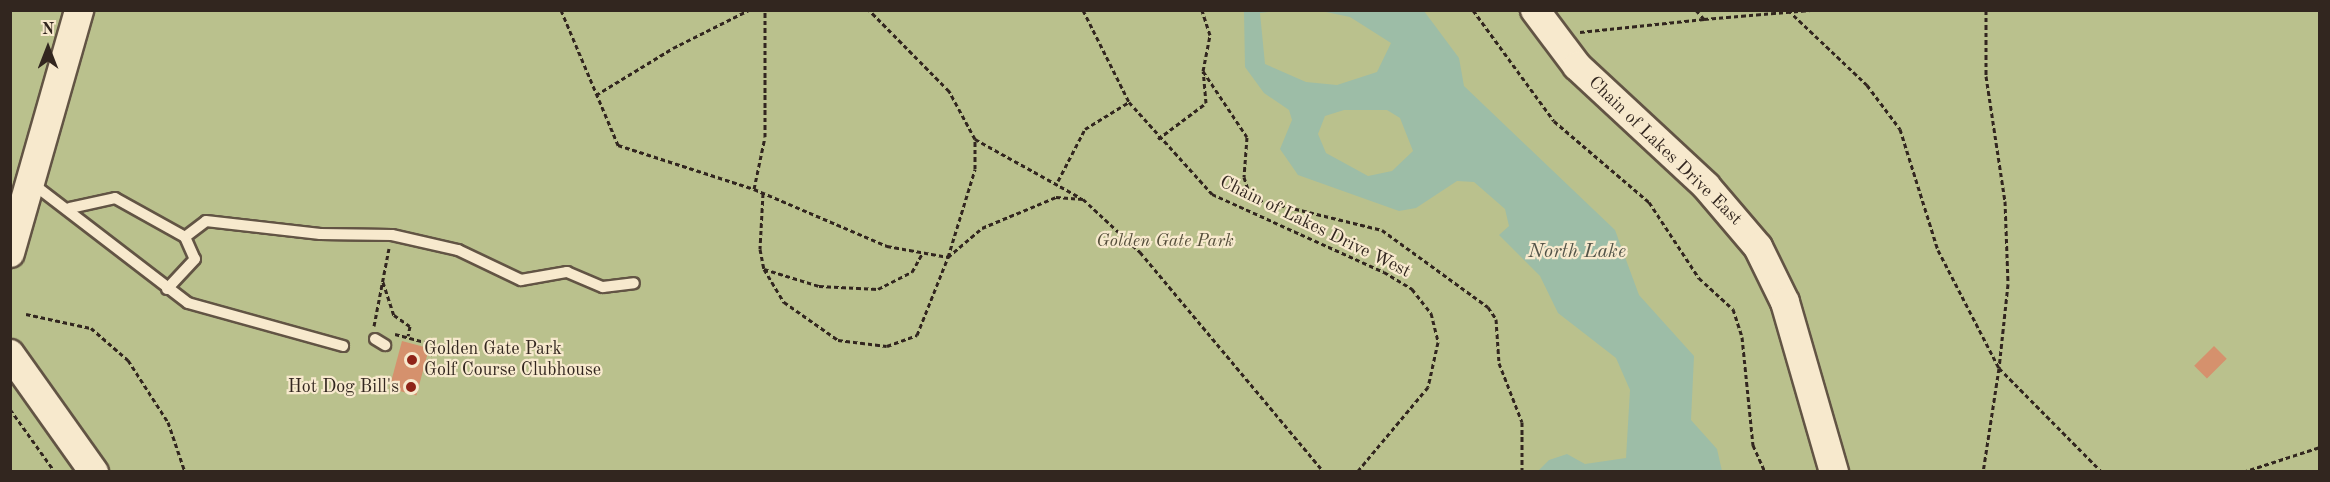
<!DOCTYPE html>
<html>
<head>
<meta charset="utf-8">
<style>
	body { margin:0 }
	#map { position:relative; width:2330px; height:482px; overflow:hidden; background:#f3ddb2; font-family:"Old Standard TT",serif }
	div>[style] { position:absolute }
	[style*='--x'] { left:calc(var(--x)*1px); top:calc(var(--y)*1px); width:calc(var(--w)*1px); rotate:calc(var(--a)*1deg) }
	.green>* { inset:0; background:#bac18d; transform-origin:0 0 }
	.water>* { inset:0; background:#9dbda7 }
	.building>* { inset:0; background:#d5916d; transform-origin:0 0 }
	.path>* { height:3px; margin-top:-1.5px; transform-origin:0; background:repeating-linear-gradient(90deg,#32261f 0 4.5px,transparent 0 7.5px) }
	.roads { filter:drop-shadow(2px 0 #625444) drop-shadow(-2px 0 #625444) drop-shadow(0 2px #625444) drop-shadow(0 -2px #625444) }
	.service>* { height:10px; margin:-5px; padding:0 5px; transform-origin:5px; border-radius:5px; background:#f7e9cd }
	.tertiary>* { height:28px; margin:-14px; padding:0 14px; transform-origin:14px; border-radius:14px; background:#f7e9cd }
	.dots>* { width:16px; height:16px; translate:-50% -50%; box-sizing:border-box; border:3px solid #f7e9cd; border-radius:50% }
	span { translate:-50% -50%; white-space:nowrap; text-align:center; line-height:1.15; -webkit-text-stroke:4.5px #f7e9cd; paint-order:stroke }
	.street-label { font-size:18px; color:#32261f }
	.park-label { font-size:18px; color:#544d3a; font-style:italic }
	.poi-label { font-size:18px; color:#32261f }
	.left { translate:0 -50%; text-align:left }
	.right { translate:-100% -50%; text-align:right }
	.water-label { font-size:20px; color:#525348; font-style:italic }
	.frame { position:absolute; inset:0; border:12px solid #32261f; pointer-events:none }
	.north { position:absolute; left:18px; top:18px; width:60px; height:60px; -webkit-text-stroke:4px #f7e9cd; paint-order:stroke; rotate:0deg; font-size:16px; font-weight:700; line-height:24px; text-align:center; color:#32261f }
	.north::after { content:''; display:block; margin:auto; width:21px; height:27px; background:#32261f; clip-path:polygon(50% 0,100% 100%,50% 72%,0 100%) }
</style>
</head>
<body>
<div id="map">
	<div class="green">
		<div style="left:10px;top:11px;width:2309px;height:460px"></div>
	</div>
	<div class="water">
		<div style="clip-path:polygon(evenodd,1244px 11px,1276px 11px,1260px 13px,1265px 64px,1306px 82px,1337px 85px,1377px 72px,1391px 43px,1350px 17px,1321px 11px,1424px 11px,1459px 58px,1464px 86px,1615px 230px,1639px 295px,1694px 356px,1691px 420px,1717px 449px,1722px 471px,1538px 471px,1549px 460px,1567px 454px,1585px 464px,1626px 458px,1630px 390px,1616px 358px,1558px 313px,1540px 276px,1499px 235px,1509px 226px,1505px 209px,1474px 182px,1457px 181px,1416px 208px,1399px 211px,1298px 175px,1280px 149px,1292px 120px,1289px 110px,1264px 93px,1245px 67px,1244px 11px,1387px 110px,1400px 118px,1413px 151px,1392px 171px,1368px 176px,1326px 153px,1318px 134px,1325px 116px,1344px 110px,1387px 110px)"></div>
	</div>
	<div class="building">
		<div style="left:402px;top:341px;width:28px;height:49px;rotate:15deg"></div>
		<div style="left:2214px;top:346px;width:18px;height:28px;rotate:45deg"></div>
	</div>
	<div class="path">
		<div style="--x:561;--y:10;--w:147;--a:67.1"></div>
		<div style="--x:618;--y:145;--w:143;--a:17.9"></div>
		<div style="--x:754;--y:189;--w:145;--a:23.2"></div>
		<div style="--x:887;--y:246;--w:62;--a:10.2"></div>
		<div style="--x:948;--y:257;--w:92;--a:-72.9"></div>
		<div style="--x:975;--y:169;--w:30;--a:-90"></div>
		<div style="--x:975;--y:139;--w:55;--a:-118.4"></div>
		<div style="--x:949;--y:91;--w:114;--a:-134.6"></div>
		<div style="--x:1083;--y:10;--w:103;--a:63.4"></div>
		<div style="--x:1129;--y:102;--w:124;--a:47.9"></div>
		<div style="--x:1212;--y:194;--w:189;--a:24.4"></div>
		<div style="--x:1384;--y:272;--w:33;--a:31"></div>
		<div style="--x:1412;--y:289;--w:31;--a:52"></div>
		<div style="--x:1431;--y:313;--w:30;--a:76"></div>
		<div style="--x:1438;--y:342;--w:46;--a:102.5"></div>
		<div style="--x:1428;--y:387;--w:111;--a:129.9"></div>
		<div style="--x:1473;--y:10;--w:137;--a:53.9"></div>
		<div style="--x:1554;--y:121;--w:125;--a:40.5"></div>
		<div style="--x:1649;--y:202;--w:91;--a:56.7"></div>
		<div style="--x:1699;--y:278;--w:46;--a:42.4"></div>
		<div style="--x:1733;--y:309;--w:29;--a:72"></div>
		<div style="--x:1742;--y:337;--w:109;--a:84.2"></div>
		<div style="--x:1753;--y:445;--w:30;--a:66"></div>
		<div style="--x:1696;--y:10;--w:12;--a:48"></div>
		<div style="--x:1704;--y:19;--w:107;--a:-4.8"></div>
		<div style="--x:1788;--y:10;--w:109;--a:43.5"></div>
		<div style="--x:1867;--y:85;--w:55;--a:53.1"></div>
		<div style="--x:1900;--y:129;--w:127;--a:72.6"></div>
		<div style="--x:1938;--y:250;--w:133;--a:62.7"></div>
		<div style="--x:1999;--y:368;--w:105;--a:98.7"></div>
		<div style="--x:1858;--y:10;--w:123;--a:0"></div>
		<div style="--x:1986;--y:10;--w:66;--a:90"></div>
		<div style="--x:1986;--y:76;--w:126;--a:81.4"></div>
		<div style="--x:2005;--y:201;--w:83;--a:87.9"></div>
		<div style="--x:2008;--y:284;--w:84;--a:96.1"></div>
		<div style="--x:1999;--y:368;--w:146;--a:45.3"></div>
		<div style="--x:1580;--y:32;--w:125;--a:-6"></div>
		<div style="--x:1203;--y:71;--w:79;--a:56.3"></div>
		<div style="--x:1247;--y:137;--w:40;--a:94.3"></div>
		<div style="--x:1244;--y:177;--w:22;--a:72"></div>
		<div style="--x:1251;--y:198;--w:135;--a:13.7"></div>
		<div style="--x:1382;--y:230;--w:131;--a:36"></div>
		<div style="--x:1488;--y:307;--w:14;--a:56"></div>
		<div style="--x:1496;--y:319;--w:44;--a:86.1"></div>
		<div style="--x:1499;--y:363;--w:63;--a:68.7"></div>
		<div style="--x:1522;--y:422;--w:50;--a:90"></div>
		<div style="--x:596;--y:95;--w:90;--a:-31.4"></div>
		<div style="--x:673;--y:48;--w:85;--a:-26.6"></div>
		<div style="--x:975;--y:139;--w:121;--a:29.1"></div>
		<div style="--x:1158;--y:139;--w:60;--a:-36.9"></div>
		<div style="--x:1206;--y:103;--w:32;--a:-95"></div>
		<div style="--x:1203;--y:71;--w:37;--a:-79"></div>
		<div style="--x:1210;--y:35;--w:26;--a:-108"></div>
		<div style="--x:1058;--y:181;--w:59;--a:-62.6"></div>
		<div style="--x:1085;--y:129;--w:52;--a:-31.5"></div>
		<div style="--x:754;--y:189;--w:53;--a:-78.1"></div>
		<div style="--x:765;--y:137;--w:127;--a:-90"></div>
		<div style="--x:763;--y:193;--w:56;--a:93.1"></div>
		<div style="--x:760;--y:249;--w:20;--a:79"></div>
		<div style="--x:764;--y:269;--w:39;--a:59"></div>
		<div style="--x:784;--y:302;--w:66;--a:35.1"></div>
		<div style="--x:838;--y:340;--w:49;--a:7"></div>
		<div style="--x:887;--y:346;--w:32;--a:-20"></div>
		<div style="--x:917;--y:335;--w:84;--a:-68.3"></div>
		<div style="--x:948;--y:257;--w:45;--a:-40.5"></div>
		<div style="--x:982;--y:228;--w:80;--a:-22.7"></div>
		<div style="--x:1056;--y:197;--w:27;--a:4"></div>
		<div style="--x:1083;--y:199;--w:78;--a:42.9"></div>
		<div style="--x:1140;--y:252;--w:287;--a:50.1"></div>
		<div style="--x:764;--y:269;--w:58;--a:17.2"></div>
		<div style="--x:819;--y:286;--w:59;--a:2.9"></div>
		<div style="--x:878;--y:289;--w:38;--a:-27"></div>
		<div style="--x:912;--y:272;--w:21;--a:-61"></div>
		<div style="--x:383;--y:282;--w:35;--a:72"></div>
		<div style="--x:394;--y:315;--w:19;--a:35"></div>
		<div style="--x:410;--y:326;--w:10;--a:101"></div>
		<div style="--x:26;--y:314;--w:66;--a:12.2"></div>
		<div style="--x:91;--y:328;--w:49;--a:40.9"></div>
		<div style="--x:128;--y:360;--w:74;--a:57.2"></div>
		<div style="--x:168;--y:422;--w:53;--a:71.2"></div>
		<div style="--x:374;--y:326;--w:79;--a:-79.1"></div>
		<div style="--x:395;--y:334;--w:39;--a:15"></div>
		<div style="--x:433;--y:344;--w:30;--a:105"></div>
		<div style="--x:10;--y:409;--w:77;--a:54.5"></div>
		<div style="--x:2243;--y:472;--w:81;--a:-18"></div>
	</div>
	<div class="roads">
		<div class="service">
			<div style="--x:33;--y:184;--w:195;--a:37.5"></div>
			<div style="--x:188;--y:303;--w:161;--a:15.5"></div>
			<div style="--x:70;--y:208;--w:46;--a:-12.5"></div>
			<div style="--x:115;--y:198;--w:80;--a:29.1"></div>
			<div style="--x:185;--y:237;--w:24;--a:66"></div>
			<div style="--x:195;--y:259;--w:41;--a:133"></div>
			<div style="--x:185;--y:237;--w:26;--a:-37"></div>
			<div style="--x:206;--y:221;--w:115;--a:6.5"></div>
			<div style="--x:320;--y:234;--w:72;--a:0.8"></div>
			<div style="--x:392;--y:235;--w:68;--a:12.8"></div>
			<div style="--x:458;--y:250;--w:70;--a:25.5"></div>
			<div style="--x:521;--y:280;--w:47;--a:-9.9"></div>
			<div style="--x:567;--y:272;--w:39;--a:23"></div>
			<div style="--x:603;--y:287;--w:31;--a:-7"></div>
			<div style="--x:375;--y:339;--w:12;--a:31"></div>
		</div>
		<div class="tertiary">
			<div style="--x:1535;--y:10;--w:70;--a:53.1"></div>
			<div style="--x:1577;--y:66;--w:176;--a:42.9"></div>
			<div style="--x:1706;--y:186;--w:80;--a:49.6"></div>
			<div style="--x:1758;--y:247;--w:61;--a:63.9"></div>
			<div style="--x:1785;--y:302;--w:177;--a:73.9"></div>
			<div style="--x:10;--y:253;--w:253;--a:-74.1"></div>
			<div style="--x:10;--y:354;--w:145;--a:54.6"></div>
		</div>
	</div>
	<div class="dots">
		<div style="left:412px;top:360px;background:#8f2418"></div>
		<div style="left:411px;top:387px;background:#8f2418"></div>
	</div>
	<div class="street-label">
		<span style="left:1665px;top:151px;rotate:44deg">Chain of Lakes Drive East</span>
		<span style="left:1315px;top:227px;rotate:26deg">Chain of Lakes Drive West</span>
	</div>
	<div class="park-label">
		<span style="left:1165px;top:241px">Golden Gate Park</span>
	</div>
	<div class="poi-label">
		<span class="left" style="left:424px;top:360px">Golden Gate Park<br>Golf Course Clubhouse</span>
		<span class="right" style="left:399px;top:387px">Hot Dog Bill's</span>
	</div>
	<div class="water-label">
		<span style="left:1577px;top:252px">North Lake</span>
	</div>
	<div class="frame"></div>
	<div class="north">N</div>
</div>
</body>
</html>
